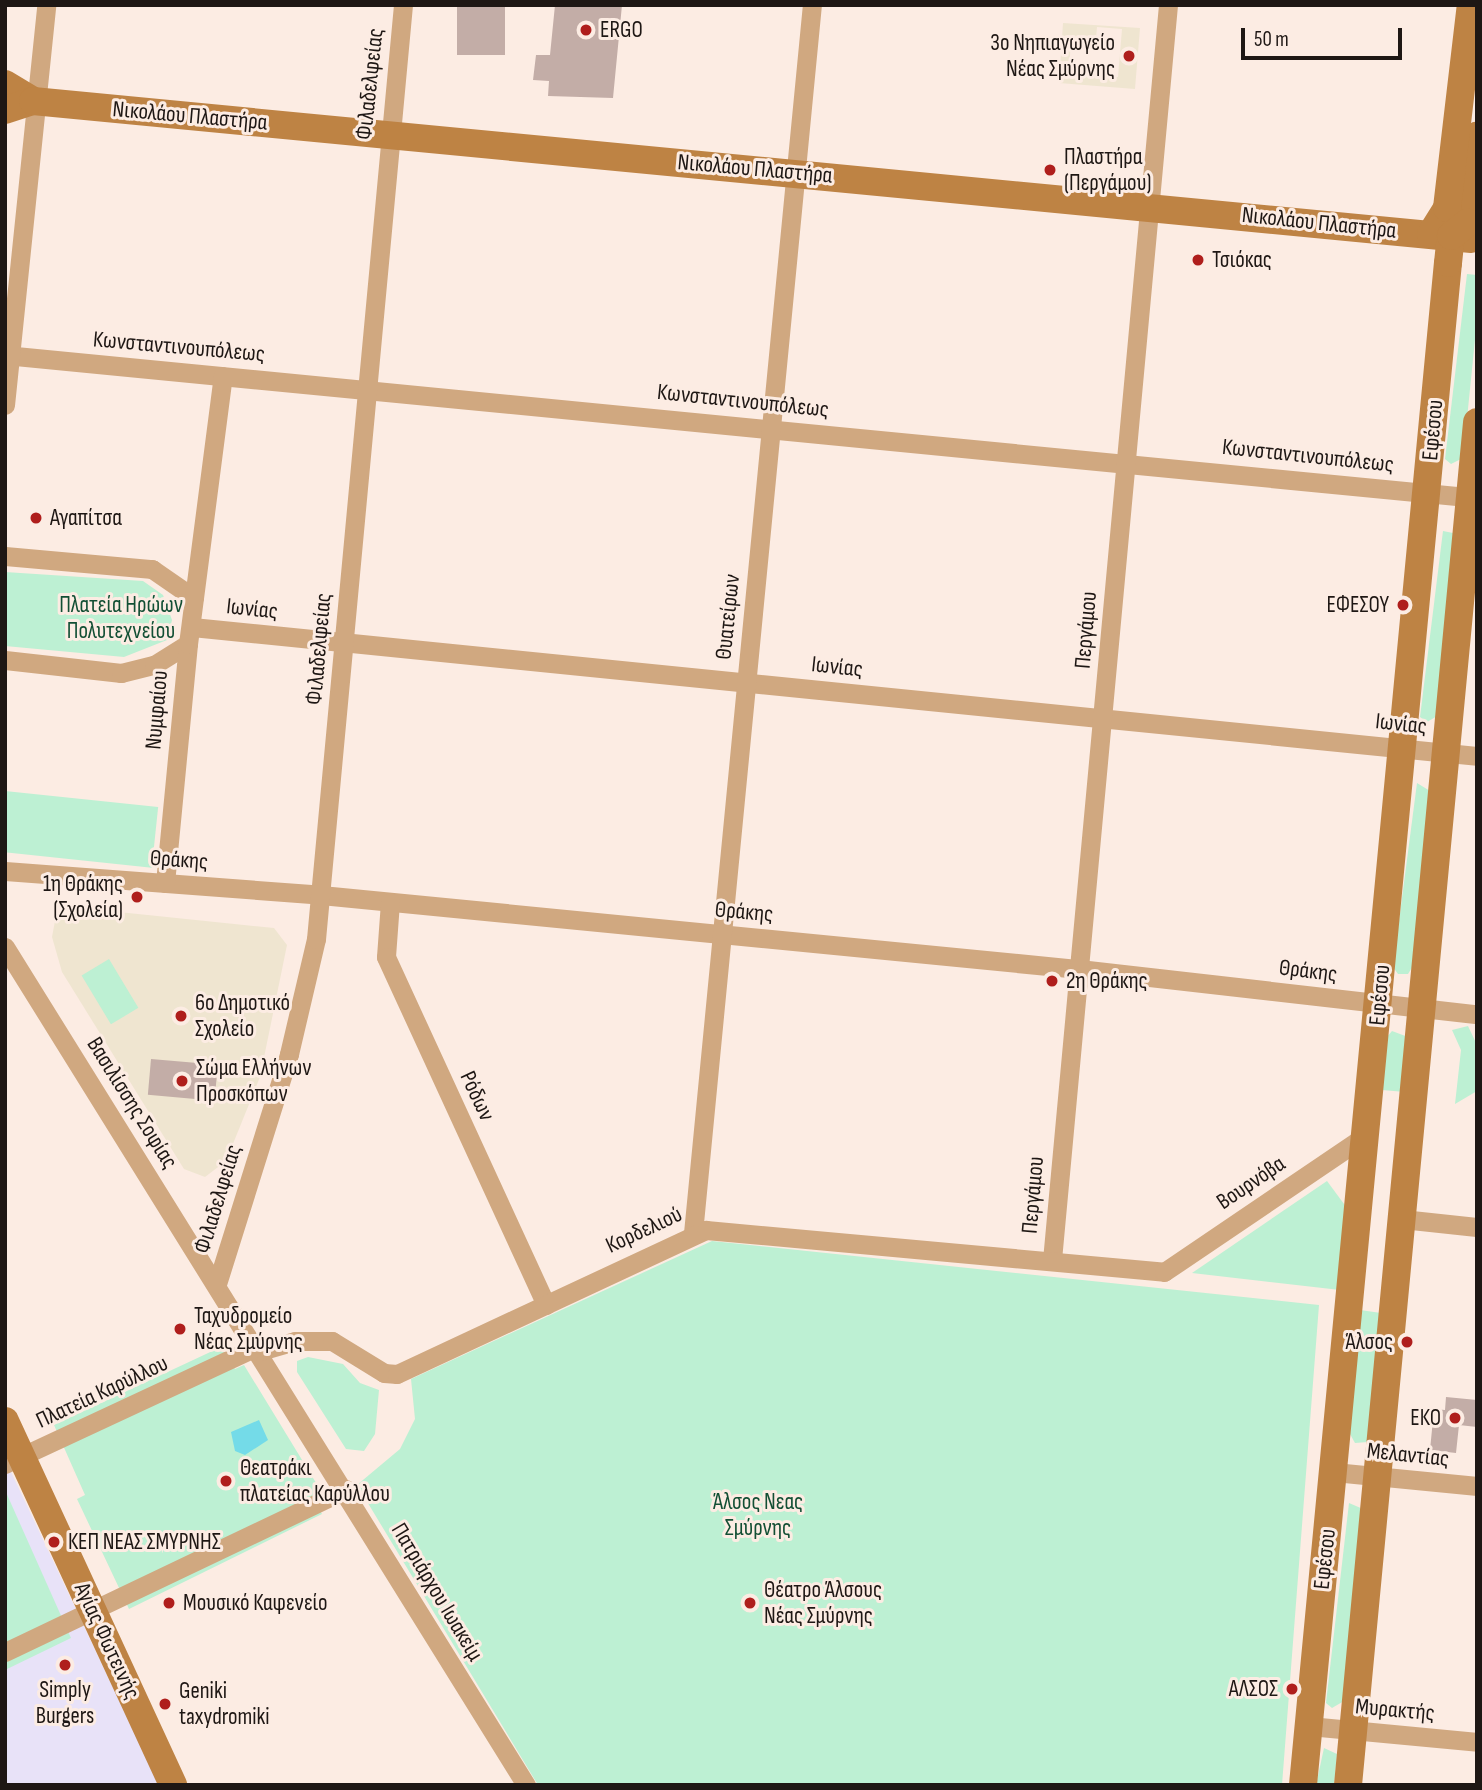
<!DOCTYPE html>
<html>
<head>
<meta charset="utf-8">
<style>
	body { margin:0 }
	#map { position:relative; width:1482px; height:1790px; overflow:hidden; background:#fcece3; font-family:"Sofia Sans Condensed",sans-serif }
	div>[style] { position:absolute }
	[style*='--x'] { left:calc(var(--x)*1px); top:calc(var(--y)*1px); width:calc(var(--w)*1px); rotate:calc(var(--a)*1deg) }
	.commercial>* { inset:0; background:#e8e2f8 }
	.education>* { inset:0; background:#efe5d0 }
	.green>* { inset:0; background:#bdf0d3; transform-origin:0 0 }
	.water>* { inset:0; background:#74dbe8 }
	.building>* { inset:0; background:#c3ada7; transform-origin:0 0 }
	.street>* { height:19px; margin:-9.5px; padding:0 9.5px; transform-origin:9.5px; border-radius:9.5px; background:#d0a880 }
	.secondary>* { height:28px; margin:-14px; padding:0 14px; transform-origin:14px; border-radius:14px; background:#be8344 }
	.dots>* { width:19px; height:19px; translate:-50% -50%; box-sizing:border-box; border:4px solid #fcece3; border-radius:50% }
	span { translate:-50% -50%; white-space:nowrap; text-align:center; line-height:1.15; -webkit-text-stroke:6px #fcece3; paint-order:stroke }
	.poi-label { font-size:23px; color:#1e1714 }
	.left { translate:0 -50%; text-align:left }
	.right { translate:-100% -50%; text-align:right }
	.street-label { font-size:23px; color:#1e1714 }
	.park-label { font-size:23px; color:#124f34 }
	.frame { position:absolute; inset:0; border:7px solid #1e1714; pointer-events:none }
	.scale { position:absolute; left:1241px; top:28px; width:161px; height:32px; box-sizing:border-box; border:4px solid #1e1714; border-top:0; padding-left:9px; font-size:21px; line-height:24px; white-space:nowrap; color:#1e1714; -webkit-text-stroke:5px #fcece3; paint-order:stroke }
</style>
</head>
<body>
<div id="map">
	<div class="commercial">
		<div style="clip-path:polygon(5px 1459px,159px 1785px,5px 1785px)"></div>
	</div>
	<div class="education">
		<div style="clip-path:polygon(evenodd,1063px 23px,1140px 28px,1135px 89px,1059px 83px,1063px 23px,1097px 27px,1122px 29px,1118px 77px,1069px 68px,1071px 43px,1096px 38px,1097px 27px)"></div>
		<div style="clip-path:polygon(80px 908px,274px 928px,287px 945px,260px 1077px,226px 1161px,205px 1177px,184px 1169px,62px 972px,52px 937px,55px 921px)"></div>
	</div>
	<div class="green">
		<div style="clip-path:polygon(1467px 274px,1477px 275px,1477px 320px,1463px 458px,1451px 464px,1445px 459px)"></div>
		<div style="clip-path:polygon(1443px 531px,1453px 533px,1439px 715px,1427px 722px,1420px 717px)"></div>
		<div style="clip-path:polygon(5px 572px,143px 581px,163px 595px,172px 620px,167px 640px,124px 657px,5px 646px)"></div>
		<div style="clip-path:polygon(1417px 783px,1430px 791px,1413px 966px,1408px 974px,1398px 974px,1393px 967px)"></div>
		<div style="left:5px;top:791px;width:154px;height:61px;rotate:6deg"></div>
		<div style="left:109px;top:959px;width:57px;height:32px;rotate:59deg"></div>
		<div style="clip-path:polygon(1468px 1026px,1477px 1045px,1477px 1091px,1455px 1104px,1461px 1050px,1452px 1030px)"></div>
		<div style="clip-path:polygon(1392px 1031px,1408px 1037px,1405px 1092px,1382px 1090px,1387px 1037px)"></div>
		<div style="clip-path:polygon(1327px 1181px,1347px 1208px,1340px 1290px,1192px 1273px)"></div>
		<div style="clip-path:polygon(712px 1241px,1319px 1305px,1282px 1785px,538px 1785px,357px 1485px,400px 1449px,415px 1419px,411px 1379px)"></div>
		<div style="clip-path:polygon(1360px 1310px,1381px 1313px,1368px 1442px,1355px 1443px,1350px 1434px)"></div>
		<div style="clip-path:polygon(221px 1347px,235px 1369px,244px 1365px,321px 1491px,312px 1497px,322px 1514px,129px 1609px,77px 1499px,85px 1495px,54px 1425px)"></div>
		<div style="clip-path:polygon(308px 1357px,343px 1364px,360px 1383px,379px 1390px,375px 1434px,364px 1451px,346px 1449px,297px 1372px,297px 1361px)"></div>
		<div style="clip-path:polygon(5px 1490px,71px 1638px,5px 1670px)"></div>
		<div style="clip-path:polygon(1349px 1503px,1363px 1509px,1344px 1701px,1332px 1708px,1326px 1703px)"></div>
		<div style="clip-path:polygon(1324px 1748px,1337px 1754px,1334px 1785px,1316px 1785px)"></div>
	</div>
	<div class="water">
		<div style="clip-path:polygon(259px 1420px,268px 1440px,245px 1455px,235px 1451px,231px 1432px)"></div>
	</div>
	<div class="building">
		<div style="left:457px;top:5px;width:48px;height:50px"></div>
		<div style="clip-path:polygon(555px 5px,622px 5px,613px 98px,548px 96px,549px 81px,533px 80px,536px 55px,550px 55px)"></div>
		<div style="left:151px;top:1059px;width:67px;height:36px;rotate:5deg"></div>
		<div style="clip-path:polygon(1446px 1397px,1477px 1400px,1477px 1427px,1459px 1425px,1456px 1453px,1430px 1450px,1434px 1409px,1445px 1410px)"></div>
	</div>
	<div class="street">
		<div style="--x:5;--y:355;--w:1479;--a:5.55"></div>
		<div style="--x:5;--y:405;--w:402;--a:-84.1"></div>
		<div style="--x:5;--y:556;--w:148;--a:5.1"></div>
		<div style="--x:152;--y:569;--w:51;--a:34.6"></div>
		<div style="--x:192;--y:627;--w:1291;--a:5.73"></div>
		<div style="--x:5;--y:660;--w:117;--a:6.4"></div>
		<div style="--x:121;--y:673;--w:34;--a:-14"></div>
		<div style="--x:154;--y:665;--w:40;--a:-32"></div>
		<div style="--x:5;--y:871;--w:317;--a:4.3"></div>
		<div style="--x:321;--y:895;--w:762;--a:5.58"></div>
		<div style="--x:1079;--y:969;--w:401;--a:6.5"></div>
		<div style="--x:165;--y:883;--w:240;--a:-84.5"></div>
		<div style="--x:188;--y:644;--w:270;--a:-82.6"></div>
		<div style="--x:390;--y:902;--w:55;--a:94.2"></div>
		<div style="--x:386;--y:957;--w:383;--a:65.3"></div>
		<div style="--x:5;--y:947;--w:987;--a:58.13"></div>
		<div style="--x:1402;--y:1219;--w:75;--a:6.1"></div>
		<div style="--x:693;--y:1233;--w:1234;--a:-84.47"></div>
		<div style="--x:1052;--y:1260;--w:1260;--a:-84.72"></div>
		<div style="--x:217;--y:1284;--w:241;--a:-72.6"></div>
		<div style="--x:289;--y:1054;--w:118;--a:-76.8"></div>
		<div style="--x:316;--y:939;--w:938;--a:-84.68"></div>
		<div style="--x:260;--y:1351;--w:36;--a:-16"></div>
		<div style="--x:295;--y:1341;--w:37;--a:0"></div>
		<div style="--x:332;--y:1341;--w:61;--a:31.6"></div>
		<div style="--x:384;--y:1373;--w:13;--a:4"></div>
		<div style="--x:397;--y:1374;--w:341;--a:-25"></div>
		<div style="--x:706;--y:1230;--w:460;--a:5.2"></div>
		<div style="--x:1164;--y:1272;--w:244;--a:-34.1"></div>
		<div style="--x:5;--y:1464;--w:279;--a:-25"></div>
		<div style="--x:1334;--y:1472;--w:144;--a:5.6"></div>
		<div style="--x:5;--y:1652;--w:378;--a:-25.5"></div>
		<div style="--x:1309;--y:1726;--w:169;--a:5.4"></div>
	</div>
	<div class="secondary">
		<div style="--x:5;--y:84;--w:33;--a:31"></div>
		<div style="--x:5;--y:110;--w:29;--a:-18"></div>
		<div style="--x:33;--y:101;--w:1445;--a:5.48"></div>
		<div style="--x:1467;--y:223;--w:88;--a:-83.4"></div>
		<div style="--x:1431;--y:234;--w:31;--a:-58"></div>
		<div style="--x:1447;--y:208;--w:204;--a:-83.3"></div>
		<div style="--x:5;--y:1421;--w:401;--a:65.2"></div>
		<div style="--x:1303;--y:1785;--w:1529;--a:-84.56"></div>
		<div style="--x:1448;--y:263;--w:27;--a:-84"></div>
		<div style="--x:1451;--y:236;--w:21;--a:-39"></div>
		<div style="--x:1348;--y:1785;--w:1369;--a:-84.59"></div>
	</div>
	<div class="dots">
		<div style="left:586px;top:30px;background:#af1e1c"></div>
		<div style="left:1129px;top:56px;background:#af1e1c"></div>
		<div style="left:1050px;top:170px;background:#af1e1c"></div>
		<div style="left:1198px;top:260px;background:#af1e1c"></div>
		<div style="left:36px;top:518px;background:#af1e1c"></div>
		<div style="left:1403px;top:605px;background:#af1e1c"></div>
		<div style="left:137px;top:897px;background:#af1e1c"></div>
		<div style="left:1052px;top:981px;background:#af1e1c"></div>
		<div style="left:181px;top:1016px;background:#af1e1c"></div>
		<div style="left:182px;top:1081px;background:#af1e1c"></div>
		<div style="left:180px;top:1329px;background:#af1e1c"></div>
		<div style="left:1407px;top:1342px;background:#af1e1c"></div>
		<div style="left:1455px;top:1418px;background:#af1e1c"></div>
		<div style="left:226px;top:1481px;background:#af1e1c"></div>
		<div style="left:54px;top:1542px;background:#af1e1c"></div>
		<div style="left:169px;top:1603px;background:#af1e1c"></div>
		<div style="left:750px;top:1603px;background:#af1e1c"></div>
		<div style="left:65px;top:1665px;background:#af1e1c"></div>
		<div style="left:1292px;top:1689px;background:#af1e1c"></div>
		<div style="left:165px;top:1704px;background:#af1e1c"></div>
	</div>
	<div class="poi-label">
		<span class="left" style="left:600px;top:30px">ERGO</span>
		<span class="right" style="left:1115px;top:56px">3ο Νηπιαγωγείο<br>Νέας Σμύρνης</span>
		<span class="left" style="left:1064px;top:170px">Πλαστήρα<br>(Περγάμου)</span>
		<span class="left" style="left:1212px;top:260px">Τσιόκας</span>
		<span class="left" style="left:50px;top:518px">Αγαπίτσα</span>
		<span class="right" style="left:1389px;top:605px">ΕΦΕΣΟΥ</span>
		<span class="right" style="left:123px;top:897px">1η Θράκης<br>(Σχολεία)</span>
		<span class="left" style="left:1066px;top:981px">2η Θράκης</span>
		<span class="left" style="left:195px;top:1016px">6ο Δημοτικό<br>Σχολείο</span>
		<span class="left" style="left:196px;top:1081px">Σώμα Ελλήνων<br>Προσκόπων</span>
		<span class="left" style="left:194px;top:1329px">Ταχυδρομείο<br>Νέας Σμύρνης</span>
		<span class="right" style="left:1393px;top:1342px">Άλσος</span>
		<span class="right" style="left:1441px;top:1418px">ΕΚΟ</span>
		<span class="left" style="left:240px;top:1481px">Θεατράκι<br>πλατείας Καρύλλου</span>
		<span class="left" style="left:68px;top:1542px">ΚΕΠ ΝΕΑΣ ΣΜΥΡΝΗΣ</span>
		<span class="left" style="left:764px;top:1603px">Θέατρο Άλσους<br>Νέας Σμύρνης</span>
		<span class="left" style="left:183px;top:1603px">Μουσικό Καφενείο</span>
		<span class="right" style="left:1278px;top:1689px">ΑΛΣΟΣ</span>
		<span style="left:65px;top:1703px">Simply<br>Burgers</span>
		<span class="left" style="left:179px;top:1704px">Geniki<br>taxydromiki</span>
	</div>
	<div class="street-label">
		<span style="left:370px;top:84px;rotate:-84deg">Φιλαδελφείας</span>
		<span style="left:190px;top:116px;rotate:5deg">Νικολάου Πλαστήρα</span>
		<span style="left:755px;top:169px;rotate:5deg">Νικολάου Πλαστήρα</span>
		<span style="left:1319px;top:223px;rotate:6deg">Νικολάου Πλαστήρα</span>
		<span style="left:179px;top:347px;rotate:5deg">Κωνσταντινουπόλεως</span>
		<span style="left:743px;top:401px;rotate:6deg">Κωνσταντινουπόλεως</span>
		<span style="left:1433px;top:430px;rotate:-85deg">Εφέσου</span>
		<span style="left:1308px;top:456px;rotate:6deg">Κωνσταντινουπόλεως</span>
		<span style="left:252px;top:609px;rotate:6deg">Ιωνίας</span>
		<span style="left:728px;top:617px;rotate:-84deg">Θυατείρων</span>
		<span style="left:1086px;top:630px;rotate:-85deg">Περγάμου</span>
		<span style="left:319px;top:649px;rotate:-85deg">Φιλαδελφείας</span>
		<span style="left:837px;top:667px;rotate:6deg">Ιωνίας</span>
		<span style="left:157px;top:710px;rotate:-85deg">Νυμφαίου</span>
		<span style="left:1401px;top:724px;rotate:6deg">Ιωνίας</span>
		<span style="left:179px;top:860px;rotate:4deg">Θράκης</span>
		<span style="left:744px;top:912px;rotate:5deg">Θράκης</span>
		<span style="left:1308px;top:971px;rotate:7deg">Θράκης</span>
		<span style="left:1380px;top:995px;rotate:-85deg">Εφέσου</span>
		<span style="left:477px;top:1096px;rotate:65deg">Ρόδων</span>
		<span style="left:132px;top:1103px;rotate:58deg">Βασιλίσσης Σοφίας</span>
		<span style="left:1251px;top:1183px;rotate:-34deg">Βουρνόβα</span>
		<span style="left:1033px;top:1195px;rotate:-85deg">Περγάμου</span>
		<span style="left:218px;top:1199px;rotate:-73deg">Φιλαδελφείας</span>
		<span style="left:644px;top:1230px;rotate:-25deg">Κορδελιού</span>
		<span style="left:102px;top:1392px;rotate:-25deg">Πλατεία Καρύλλου</span>
		<span style="left:1408px;top:1455px;rotate:6deg">Μελαντίας</span>
		<span style="left:1325px;top:1559px;rotate:-84deg">Εφέσου</span>
		<span style="left:437px;top:1592px;rotate:59deg">Πατριάρχου Ιωακείμ</span>
		<span style="left:107px;top:1641px;rotate:65deg">Αγίας Φωτεινής</span>
		<span style="left:1395px;top:1710px;rotate:5deg">Μυρακτής</span>
	</div>
	<div class="park-label">
		<span style="left:121px;top:618px">Πλατεία Ηρώων<br>Πολυτεχνείου</span>
		<span style="left:758px;top:1515px">Άλσος Νεας<br>Σμύρνης</span>
	</div>
	<div class="frame"></div>
	<div class="scale">50 m</div>
</div>
</body>
</html>
